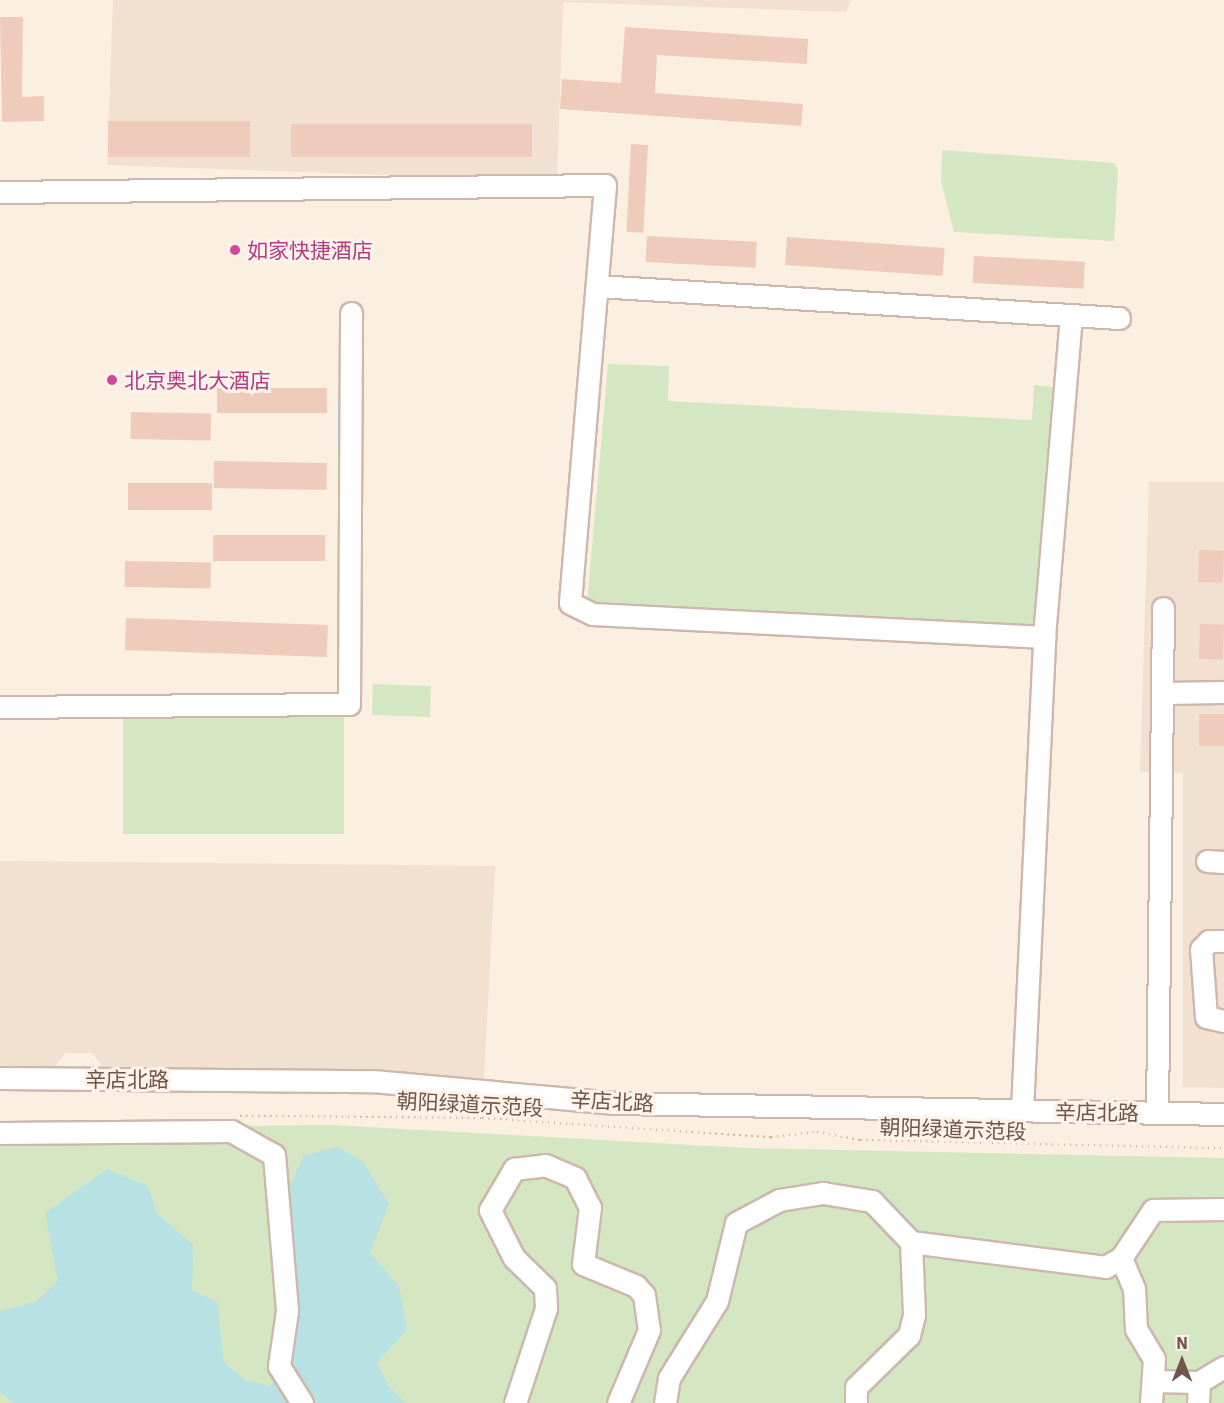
<!DOCTYPE html>
<html>
<head>
<meta charset="utf-8">
<style>
	body { margin:0 }
	#map { position:relative; width:1224px; height:1403px; overflow:hidden; background:#fbefe2; font-family:"IBM Plex Sans","Noto Sans SC",sans-serif }
	div>[style] { position:absolute }
	[style*='--x'] { left:calc(var(--x)*1px); top:calc(var(--y)*1px); width:calc(var(--w)*1px); rotate:calc(var(--a)*1deg) }
	.residential>* { inset:0; background:#f2e0d1 }
	.green>* { inset:0; background:#d5e7c2; transform-origin:0 0 }
	.water>* { inset:0; background:#b8e1e3 }
	.building>* { inset:0; background:#efcbbb; transform-origin:0 0 }
	.path>* { height:2px; margin-top:-1px; transform-origin:0; background:repeating-linear-gradient(90deg,#d3ae9f 0 1.5px,transparent 0 6px) }
	.roads { filter:drop-shadow(2px 0 #ceb8ad) drop-shadow(-2px 0 #ceb8ad) drop-shadow(0 2px #ceb8ad) drop-shadow(0 -2px #ceb8ad) }
	.minor>* { height:21px; margin:-10.5px; padding:0 10.5px; transform-origin:10.5px; border-radius:10.5px; background:#fff }
	.dots>* { width:16px; height:16px; translate:-50% -50%; box-sizing:border-box; border:3px solid #fef3e8; border-radius:50% }
	span { translate:-50% -50%; white-space:nowrap; text-align:center; line-height:1.15; -webkit-text-stroke:6px #fef3e8; paint-order:stroke }
	.hotel-label { font-size:21px; color:#b23c85 }
	.left { translate:0 -50%; text-align:left }
	.street-label { font-size:21px; color:#71544a }
	.north { position:absolute; left:1152px; top:1331px; width:60px; height:60px; -webkit-text-stroke:4px #fef3e8; paint-order:stroke; rotate:0deg; font-size:16px; font-weight:700; line-height:24px; text-align:center; color:#71544a }
	.north::after { content:''; display:block; margin:auto; width:21px; height:27px; background:#71544a; clip-path:polygon(50% 0,100% 100%,50% 72%,0 100%) }
</style>
</head>
<body>
<div id="map">
	<div class="residential">
		<div style="clip-path:polygon(113px 0,851px 0,846px 12px,563px 2px,557px 181px,107px 165px)"></div>
		<div style="clip-path:polygon(1149px 482px,1224px 482px,1224px 1088px,1183px 1087px,1183px 773px,1140px 772px)"></div>
		<div style="clip-path:polygon(0 861px,495px 866px,484px 1081px,386px 1072px,104px 1068px,92px 1053px,66px 1053px,56px 1066px,0 1066px)"></div>
	</div>
	<div class="green">
		<div style="clip-path:polygon(942px 150px,1114px 163px,1118px 169px,1114px 241px,954px 232px,941px 181px)"></div>
		<div style="clip-path:polygon(608px 364px,669px 366px,668px 401px,1032px 420px,1034px 385px,1053px 387px,1034px 625px,587px 604px)"></div>
		<div style="left:373px;top:684px;width:58px;height:31px;rotate:2deg"></div>
		<div style="left:123px;top:716px;width:221px;height:118px"></div>
		<div style="clip-path:polygon(332px 1125px,745px 1148px,1224px 1158px,1224px 1403px,0 1403px,0 1128px)"></div>
	</div>
	<div class="water">
		<div style="clip-path:polygon(338px 1147px,363px 1162px,389px 1204px,370px 1253px,399px 1286px,407px 1330px,377px 1362px,388px 1385px,406px 1403px,14px 1403px,0 1392px,0 1311px,35px 1302px,58px 1281px,45px 1213px,107px 1169px,148px 1186px,157px 1213px,193px 1245px,192px 1290px,217px 1302px,224px 1363px,247px 1381px,270px 1386px,285px 1365px,287px 1193px,304px 1155px)"></div>
	</div>
	<div class="building">
		<div style="clip-path:polygon(0 17px,23px 17px,22px 97px,44px 96px,44px 121px,2px 122px)"></div>
		<div style="clip-path:polygon(625px 27px,808px 39px,807px 64px,657px 55px,655px 93px,803px 104px,801px 126px,560px 109px,562px 79px,621px 83px)"></div>
		<div style="left:250px;top:121px;width:36px;height:142px;rotate:90deg"></div>
		<div style="left:291px;top:124px;width:241px;height:33px"></div>
		<div style="left:631px;top:144px;width:17px;height:88px;rotate:3deg"></div>
		<div style="left:647px;top:236px;width:110px;height:26px;rotate:3deg"></div>
		<div style="left:787px;top:237px;width:158px;height:28px;rotate:4deg"></div>
		<div style="left:974px;top:256px;width:111px;height:27px;rotate:3deg"></div>
		<div style="left:217px;top:388px;width:110px;height:25px"></div>
		<div style="left:131px;top:412px;width:80px;height:27px;rotate:1deg"></div>
		<div style="left:214px;top:461px;width:113px;height:27px;rotate:1deg"></div>
		<div style="left:212px;top:483px;width:27px;height:84px;rotate:90deg"></div>
		<div style="left:213px;top:535px;width:112px;height:26px"></div>
		<div style="left:1199px;top:550px;width:25px;height:32px;rotate:2deg"></div>
		<div style="left:125px;top:561px;width:86px;height:26px;rotate:1deg"></div>
		<div style="left:126px;top:618px;width:202px;height:32px;rotate:2deg"></div>
		<div style="left:1200px;top:624px;width:24px;height:35px;rotate:2deg"></div>
		<div style="left:1199px;top:714px;width:25px;height:32px"></div>
	</div>
	<div class="path">
		<div style="--x:240;--y:1116;--w:242;--a:0.5"></div>
		<div style="--x:482;--y:1118;--w:290;--a:3.8"></div>
		<div style="--x:771;--y:1137;--w:46;--a:-6.2"></div>
		<div style="--x:817;--y:1132;--w:44;--a:10.5"></div>
		<div style="--x:860;--y:1140;--w:364;--a:1.3"></div>
	</div>
	<div class="roads">
		<div class="minor">
			<div style="--x:0;--y:192;--w:605;--a:-0.66"></div>
			<div style="--x:605;--y:185;--w:419;--a:94.8"></div>
			<div style="--x:570;--y:603;--w:25;--a:26"></div>
			<div style="--x:593;--y:614;--w:452;--a:2.9"></div>
			<div style="--x:597;--y:286;--w:523;--a:3.51"></div>
			<div style="--x:1162;--y:693;--w:62;--a:-0.9"></div>
			<div style="--x:0;--y:707;--w:349;--a:-0.5"></div>
			<div style="--x:349;--y:704;--w:391;--a:-89.7"></div>
			<div style="--x:1207;--y:861;--w:17;--a:3"></div>
			<div style="--x:1224;--y:941;--w:15;--a:180"></div>
			<div style="--x:1209;--y:941;--w:11;--a:135"></div>
			<div style="--x:1201;--y:949;--w:68;--a:85.8"></div>
			<div style="--x:1206;--y:1017;--w:18;--a:13"></div>
			<div style="--x:0;--y:1078;--w:373;--a:0.5"></div>
			<div style="--x:373;--y:1081;--w:243;--a:5.2"></div>
			<div style="--x:615;--y:1103;--w:609;--a:1.03"></div>
			<div style="--x:1022;--y:1110;--w:474;--a:-87.3"></div>
			<div style="--x:1044;--y:637;--w:323;--a:-85.2"></div>
			<div style="--x:1157;--y:1113;--w:505;--a:-89.32"></div>
			<div style="--x:0;--y:1133;--w:231;--a:-0.5"></div>
			<div style="--x:231;--y:1131;--w:49;--a:29.2"></div>
			<div style="--x:274;--y:1155;--w:157;--a:85.2"></div>
			<div style="--x:287;--y:1311;--w:56;--a:98.3"></div>
			<div style="--x:279;--y:1366;--w:44;--a:58.1"></div>
			<div style="--x:911;--y:1242;--w:196;--a:7.3"></div>
			<div style="--x:1105;--y:1267;--w:18;--a:-29"></div>
			<div style="--x:1121;--y:1258;--w:58;--a:-56.3"></div>
			<div style="--x:1153;--y:1210;--w:71;--a:-0.8"></div>
			<div style="--x:1121;--y:1258;--w:33;--a:67"></div>
			<div style="--x:1134;--y:1288;--w:41;--a:87.2"></div>
			<div style="--x:1136;--y:1329;--w:35;--a:59"></div>
			<div style="--x:1154;--y:1359;--w:44;--a:93.9"></div>
			<div style="--x:1155;--y:1381;--w:44;--a:1.3"></div>
			<div style="--x:1199;--y:1382;--w:29;--a:-31"></div>
			<div style="--x:515;--y:1403;--w:100;--a:-71.9"></div>
			<div style="--x:546;--y:1308;--w:20;--a:-93"></div>
			<div style="--x:545;--y:1288;--w:43;--a:-135.9"></div>
			<div style="--x:514;--y:1258;--w:54;--a:-116.6"></div>
			<div style="--x:490;--y:1210;--w:48;--a:-59.7"></div>
			<div style="--x:514;--y:1169;--w:31;--a:-7"></div>
			<div style="--x:545;--y:1165;--w:33;--a:23"></div>
			<div style="--x:575;--y:1178;--w:33;--a:63"></div>
			<div style="--x:590;--y:1207;--w:57;--a:97"></div>
			<div style="--x:583;--y:1264;--w:57;--a:22.5"></div>
			<div style="--x:636;--y:1286;--w:12;--a:48"></div>
			<div style="--x:644;--y:1295;--w:35;--a:82"></div>
			<div style="--x:649;--y:1330;--w:79;--a:113"></div>
			<div style="--x:665;--y:1403;--w:25;--a:-81"></div>
			<div style="--x:669;--y:1378;--w:91;--a:-58.1"></div>
			<div style="--x:717;--y:1301;--w:80;--a:-76.3"></div>
			<div style="--x:736;--y:1223;--w:49;--a:-28.1"></div>
			<div style="--x:779;--y:1200;--w:45;--a:-9"></div>
			<div style="--x:823;--y:1193;--w:50;--a:9.3"></div>
			<div style="--x:872;--y:1201;--w:57;--a:46.4"></div>
			<div style="--x:911;--y:1242;--w:73;--a:87.6"></div>
			<div style="--x:914;--y:1315;--w:21;--a:104"></div>
			<div style="--x:909;--y:1335;--w:74;--a:135.5"></div>
			<div style="--x:856;--y:1387;--w:16;--a:90"></div>
			<div style="--x:1198;--y:1403;--w:21;--a:-87"></div>
		</div>
	</div>
	<div class="dots">
		<div style="left:235px;top:250px;background:#d1479c"></div>
		<div style="left:112px;top:380px;background:#d1479c"></div>
	</div>
	<div class="hotel-label">
		<span class="left" style="left:247px;top:250px">如家快捷酒店</span>
		<span class="left" style="left:124px;top:380px">北京奥北大酒店</span>
	</div>
	<div class="street-label">
		<span style="left:127px;top:1079px">辛店北路</span>
		<span style="left:612px;top:1101px;rotate:3deg">辛店北路</span>
		<span style="left:470px;top:1104px;rotate:3deg">朝阳绿道示范段</span>
		<span style="left:1097px;top:1112px;rotate:1deg">辛店北路</span>
		<span style="left:953px;top:1129px;rotate:2deg">朝阳绿道示范段</span>
	</div>
	<div class="north">N</div>
</div>
</body>
</html>
